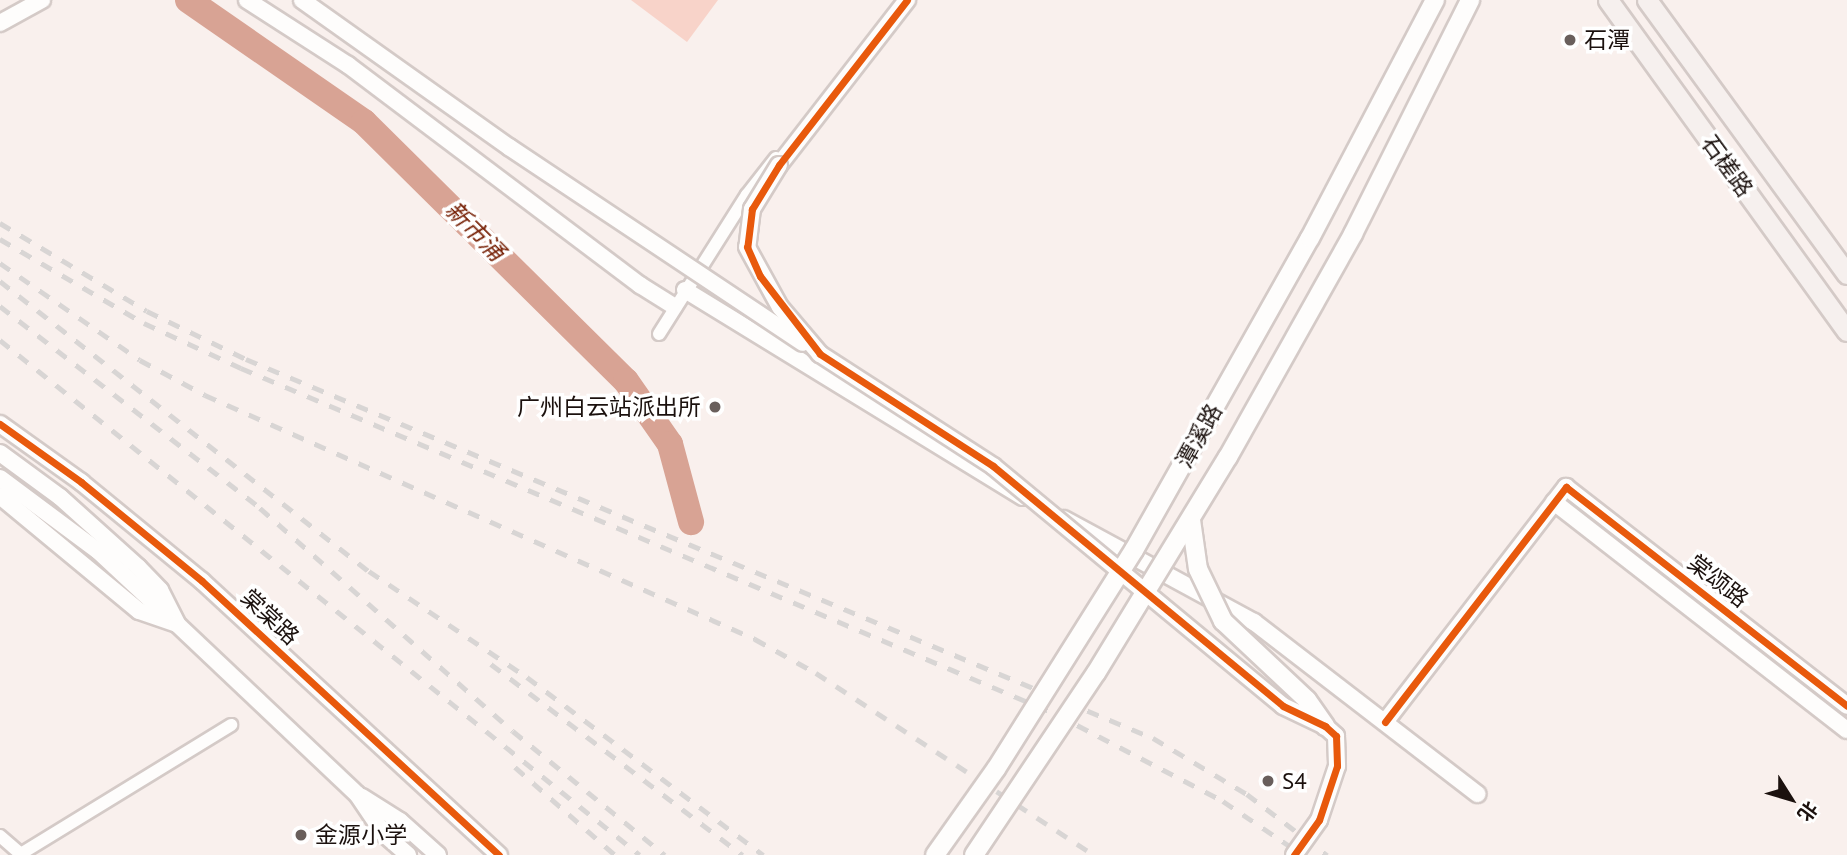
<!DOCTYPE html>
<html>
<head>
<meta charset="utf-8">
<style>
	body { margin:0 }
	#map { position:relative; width:1847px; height:855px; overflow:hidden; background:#f9f0ed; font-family:"PT Sans","Noto Sans SC",sans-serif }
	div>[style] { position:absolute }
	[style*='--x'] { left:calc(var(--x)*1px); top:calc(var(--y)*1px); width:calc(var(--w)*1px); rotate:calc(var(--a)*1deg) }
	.green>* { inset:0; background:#f8d3c9 }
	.river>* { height:26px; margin:-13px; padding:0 13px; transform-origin:13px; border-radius:13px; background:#d8a394 }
	.roads { filter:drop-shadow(2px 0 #d4cac7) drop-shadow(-2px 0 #d4cac7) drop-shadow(0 2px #d4cac7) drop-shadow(0 -2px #d4cac7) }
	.minor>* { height:12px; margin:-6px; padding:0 6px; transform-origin:6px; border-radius:6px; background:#fefdfc }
	.tertiary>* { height:16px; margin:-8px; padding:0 8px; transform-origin:8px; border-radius:8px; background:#fefdfc }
	.primary>* { height:19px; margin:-9.5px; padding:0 9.5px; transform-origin:9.5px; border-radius:9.5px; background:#f6f0ee }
	.rail>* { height:4.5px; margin-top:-2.25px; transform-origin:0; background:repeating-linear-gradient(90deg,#d8d5d4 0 12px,transparent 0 24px) }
	.bridges { filter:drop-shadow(2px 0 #d4cac7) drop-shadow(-2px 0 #d4cac7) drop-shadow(0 2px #d4cac7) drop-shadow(0 -2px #d4cac7) }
	.tertiary-bridge>* { height:16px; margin:-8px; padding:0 8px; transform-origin:8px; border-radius:8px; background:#fefdfc }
	.secondary-bridge>* { height:18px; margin:-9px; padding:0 9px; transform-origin:9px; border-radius:9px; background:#fefdfc }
	.cycleway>* { height:7px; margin:-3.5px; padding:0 3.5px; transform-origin:3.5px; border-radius:3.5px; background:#e8590c }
	.dots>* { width:19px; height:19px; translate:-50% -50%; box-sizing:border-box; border:4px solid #fff; border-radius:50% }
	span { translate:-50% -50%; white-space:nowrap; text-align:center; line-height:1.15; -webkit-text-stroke:7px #fff; paint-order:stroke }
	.poi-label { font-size:23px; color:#1b110e }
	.left { translate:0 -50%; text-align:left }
	.right { translate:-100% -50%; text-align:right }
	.street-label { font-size:23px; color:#1b110e }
	.water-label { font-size:24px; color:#772106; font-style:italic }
	.north { position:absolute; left:1756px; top:764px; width:70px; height:70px; -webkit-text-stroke:5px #fff; paint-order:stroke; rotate:127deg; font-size:19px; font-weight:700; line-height:28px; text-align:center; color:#1b110e }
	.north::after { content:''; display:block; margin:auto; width:24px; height:32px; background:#1b110e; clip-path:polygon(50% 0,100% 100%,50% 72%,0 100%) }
</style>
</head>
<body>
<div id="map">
	<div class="green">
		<div style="clip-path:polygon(631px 0,718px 0,687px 42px)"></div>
	</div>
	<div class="river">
		<div style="--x:188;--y:0;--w:214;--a:34.7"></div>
		<div style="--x:364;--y:122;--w:368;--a:44.7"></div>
		<div style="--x:626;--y:381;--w:77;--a:55.1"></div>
		<div style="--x:670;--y:444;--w:81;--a:74.9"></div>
	</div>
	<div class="roads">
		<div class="minor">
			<div style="--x:659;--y:334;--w:165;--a:-57.7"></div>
			<div style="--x:747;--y:195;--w:47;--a:-51.9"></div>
			<div style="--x:0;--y:836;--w:28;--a:41"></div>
			<div style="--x:19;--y:855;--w:249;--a:-31.5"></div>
		</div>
		<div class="tertiary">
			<div style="--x:247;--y:0;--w:120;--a:32.8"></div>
			<div style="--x:348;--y:65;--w:366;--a:37"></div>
			<div style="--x:640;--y:285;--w:40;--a:32"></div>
			<div style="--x:0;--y:23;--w:48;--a:-28.7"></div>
			<div style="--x:779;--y:165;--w:209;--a:-52.2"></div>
			<div style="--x:685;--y:290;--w:396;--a:31.5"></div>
			<div style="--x:0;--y:424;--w:100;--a:35.6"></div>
			<div style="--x:81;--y:482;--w:156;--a:39.3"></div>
			<div style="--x:202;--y:581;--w:404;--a:42.7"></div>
			<div style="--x:0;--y:453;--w:74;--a:36.3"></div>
			<div style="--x:60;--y:497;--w:105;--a:41.9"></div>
			<div style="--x:138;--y:567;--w:32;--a:46"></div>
			<div style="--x:160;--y:590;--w:38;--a:63"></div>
			<div style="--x:0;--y:478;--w:122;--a:36.7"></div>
			<div style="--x:98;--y:551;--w:96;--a:42.9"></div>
			<div style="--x:0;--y:496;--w:180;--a:39.6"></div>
			<div style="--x:139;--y:611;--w:40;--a:18.9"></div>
			<div style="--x:177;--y:624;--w:248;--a:43.4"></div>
			<div style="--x:357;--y:794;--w:48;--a:56"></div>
			<div style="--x:384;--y:834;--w:32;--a:41"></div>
			<div style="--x:1554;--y:502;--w:371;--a:37.9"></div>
			<div style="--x:1064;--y:519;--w:216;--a:28.5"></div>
			<div style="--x:1254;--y:622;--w:282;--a:37.6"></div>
			<div style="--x:1385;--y:722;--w:297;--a:-52.4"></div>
			<div style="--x:1566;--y:487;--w:356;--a:37.9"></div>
			<div style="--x:362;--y:797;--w:45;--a:32.3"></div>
			<div style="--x:400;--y:821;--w:51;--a:41.8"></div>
		</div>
		<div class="primary">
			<div style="--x:1608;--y:0;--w:408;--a:54.2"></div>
			<div style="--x:1647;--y:0;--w:339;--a:53.9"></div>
		</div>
	</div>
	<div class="rail">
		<div style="--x:0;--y:223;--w:171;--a:30.9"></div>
		<div style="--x:147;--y:311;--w:110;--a:25.9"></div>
		<div style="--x:246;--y:359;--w:983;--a:22.68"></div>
		<div style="--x:1153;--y:738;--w:109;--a:30.8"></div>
		<div style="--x:1247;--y:794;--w:101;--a:37.3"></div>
		<div style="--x:0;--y:239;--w:167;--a:30.3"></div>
		<div style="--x:144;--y:323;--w:107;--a:24.9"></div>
		<div style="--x:241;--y:368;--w:885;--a:23"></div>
		<div style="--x:1056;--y:714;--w:188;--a:27.5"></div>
		<div style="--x:1223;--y:801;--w:97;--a:34"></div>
		<div style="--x:0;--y:263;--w:170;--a:34.7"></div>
		<div style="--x:140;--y:360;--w:74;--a:28.3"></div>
		<div style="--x:205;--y:395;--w:602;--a:23.92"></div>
		<div style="--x:755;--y:639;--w:70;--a:29.1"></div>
		<div style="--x:816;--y:673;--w:332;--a:33.2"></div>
		<div style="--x:0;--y:281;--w:469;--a:38.2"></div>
		<div style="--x:369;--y:571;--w:190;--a:33.9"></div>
		<div style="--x:527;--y:677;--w:296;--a:37"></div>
		<div style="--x:0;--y:306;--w:329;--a:37.8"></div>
		<div style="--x:260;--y:508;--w:337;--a:41.4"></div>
		<div style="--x:513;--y:731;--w:196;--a:39.2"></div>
		<div style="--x:0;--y:340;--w:821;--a:38.82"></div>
		<div style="--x:491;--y:664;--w:316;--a:37.2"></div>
		<div style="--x:515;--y:767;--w:133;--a:41.3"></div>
	</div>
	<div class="bridges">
		<div class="tertiary-bridge">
			<div style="--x:302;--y:0;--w:254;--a:35.4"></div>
			<div style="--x:509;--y:147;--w:353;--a:33.7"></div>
			<div style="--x:779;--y:165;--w:52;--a:121.5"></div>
			<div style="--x:752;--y:209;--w:38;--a:97"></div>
			<div style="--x:747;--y:247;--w:68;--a:61.2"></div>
			<div style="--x:780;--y:307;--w:62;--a:49.6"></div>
			<div style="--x:820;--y:354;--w:206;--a:32.9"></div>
			<div style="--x:993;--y:466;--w:376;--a:39.6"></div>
			<div style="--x:1283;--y:706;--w:47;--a:25.5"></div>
			<div style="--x:1325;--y:726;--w:15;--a:42"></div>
			<div style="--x:1336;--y:736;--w:30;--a:88"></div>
			<div style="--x:1337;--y:766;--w:57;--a:108.4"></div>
			<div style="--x:1319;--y:820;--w:43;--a:125.5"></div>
		</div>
		<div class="secondary-bridge">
			<div style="--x:1191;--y:520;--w:49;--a:81.9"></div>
			<div style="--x:1198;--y:569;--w:58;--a:64.3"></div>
			<div style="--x:1223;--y:621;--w:115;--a:43.2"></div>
			<div style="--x:1307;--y:700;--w:32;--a:55"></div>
			<div style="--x:935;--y:855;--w:105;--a:-54.7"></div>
			<div style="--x:996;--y:769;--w:259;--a:-57.8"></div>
			<div style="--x:1134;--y:550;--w:358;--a:-60.6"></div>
			<div style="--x:1310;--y:238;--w:269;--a:-62.3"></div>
			<div style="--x:974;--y:855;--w:219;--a:-56.2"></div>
			<div style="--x:1096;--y:673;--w:253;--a:-58.6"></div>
			<div style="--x:1228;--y:457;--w:256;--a:-60.7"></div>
			<div style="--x:1353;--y:234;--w:262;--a:-63.4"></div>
		</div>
	</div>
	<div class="cycleway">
		<div style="--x:907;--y:0;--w:209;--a:127.8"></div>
		<div style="--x:779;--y:165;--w:52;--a:121.5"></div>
		<div style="--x:752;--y:209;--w:38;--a:97"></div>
		<div style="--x:747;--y:247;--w:32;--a:66"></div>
		<div style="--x:760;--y:276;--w:98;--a:52.4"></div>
		<div style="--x:820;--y:354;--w:206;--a:32.9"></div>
		<div style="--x:993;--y:466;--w:376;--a:39.6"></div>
		<div style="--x:1283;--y:706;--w:47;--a:25.5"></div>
		<div style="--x:1325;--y:726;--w:15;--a:42"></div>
		<div style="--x:1336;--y:736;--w:30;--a:88"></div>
		<div style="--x:1337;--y:766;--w:57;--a:108.4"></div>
		<div style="--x:1319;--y:820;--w:43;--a:125.5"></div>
		<div style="--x:0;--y:424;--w:100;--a:35.6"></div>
		<div style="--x:81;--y:482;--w:156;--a:39.3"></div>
		<div style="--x:202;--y:581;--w:404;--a:42.7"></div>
		<div style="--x:1385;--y:722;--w:297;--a:-52.4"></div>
		<div style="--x:1566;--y:487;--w:356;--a:37.9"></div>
	</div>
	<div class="dots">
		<div style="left:1570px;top:40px;background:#695f5c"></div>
		<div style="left:715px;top:407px;background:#695f5c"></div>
		<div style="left:1268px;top:781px;background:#695f5c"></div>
		<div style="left:301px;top:835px;background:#695f5c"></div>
	</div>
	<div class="poi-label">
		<span class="left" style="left:1584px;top:40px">石潭</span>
		<span class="right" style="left:701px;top:407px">广州白云站派出所</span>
		<span class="left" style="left:1282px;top:781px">S4</span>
		<span class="left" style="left:315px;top:835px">金源小学</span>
	</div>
	<div class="street-label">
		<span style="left:1727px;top:166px;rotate:54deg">石槎路</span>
		<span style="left:1199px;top:436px;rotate:-61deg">潭溪路</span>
		<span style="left:1718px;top:581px;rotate:38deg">棠颂路</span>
		<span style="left:270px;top:617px;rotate:43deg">棠棠路</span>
	</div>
	<div class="water-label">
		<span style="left:475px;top:231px;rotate:45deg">新市涌</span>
	</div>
	<div class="north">北</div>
</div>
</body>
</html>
